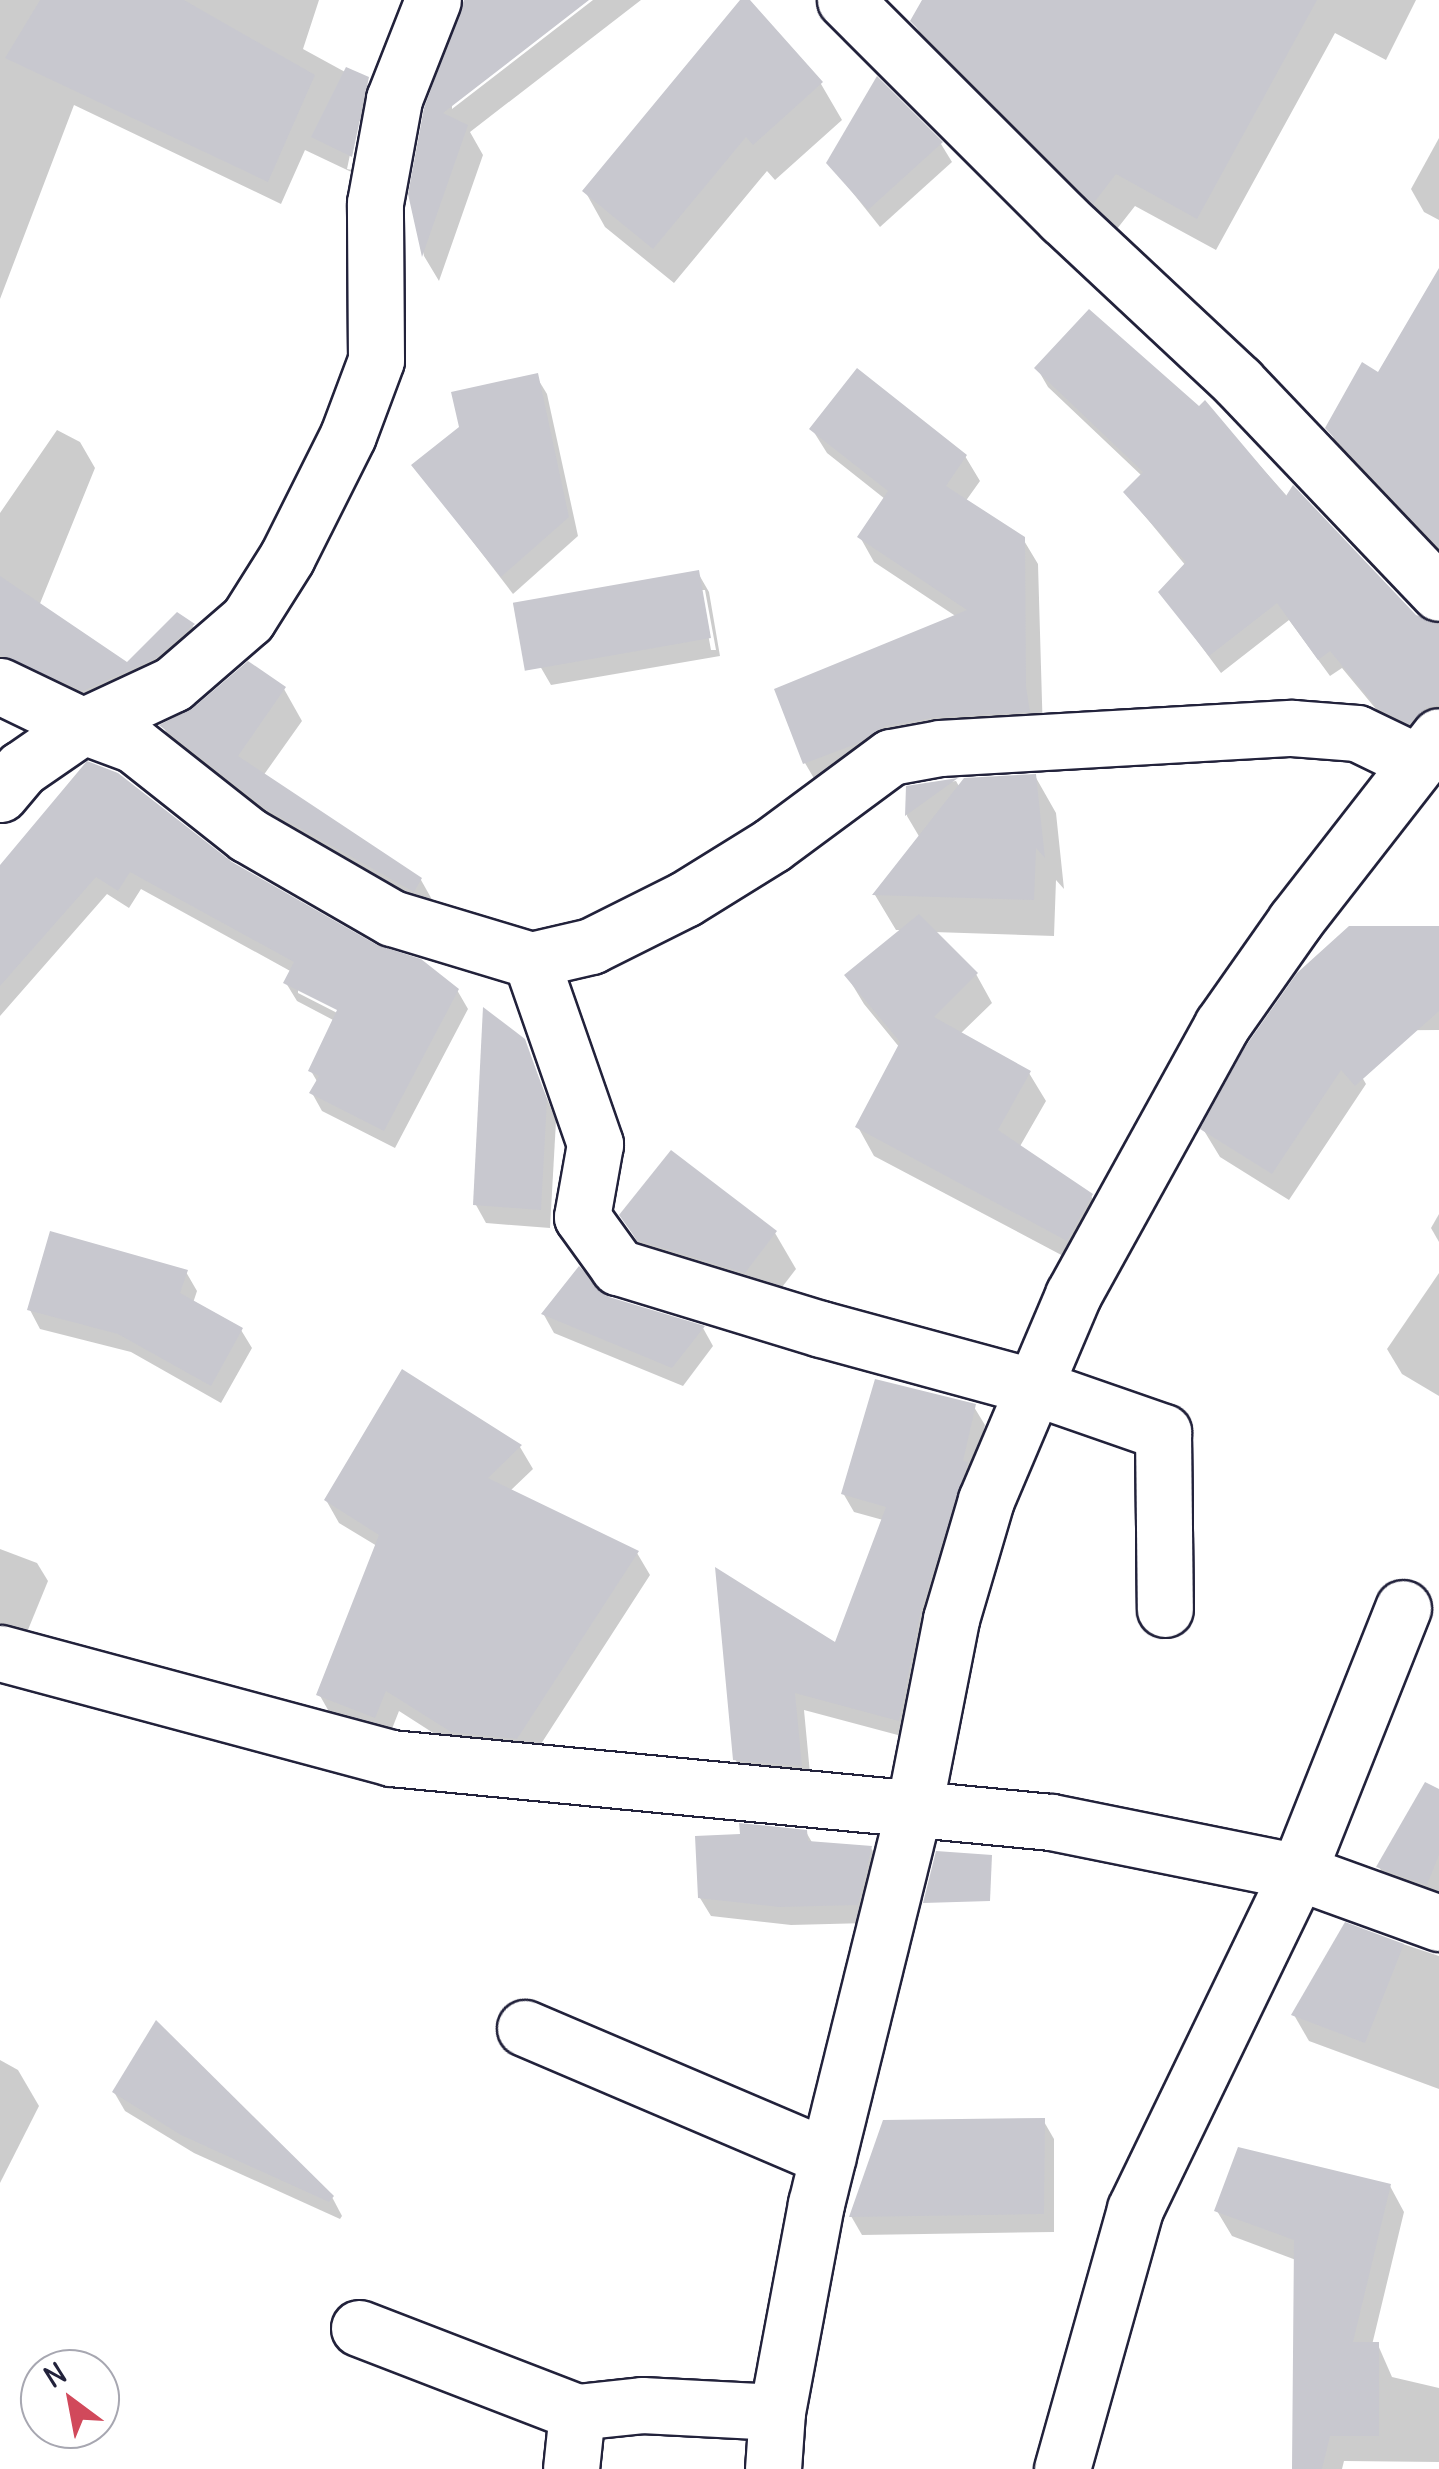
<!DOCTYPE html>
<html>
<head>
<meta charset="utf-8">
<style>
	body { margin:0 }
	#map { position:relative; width:1439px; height:2469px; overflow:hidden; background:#fff; font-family:Delius,sans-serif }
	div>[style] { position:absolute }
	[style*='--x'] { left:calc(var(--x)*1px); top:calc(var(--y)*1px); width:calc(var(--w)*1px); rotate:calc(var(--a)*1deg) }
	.shadow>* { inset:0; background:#0003 }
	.building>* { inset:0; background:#c8c8cf; transform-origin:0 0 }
	.roads { filter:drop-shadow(2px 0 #22223b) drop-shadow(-2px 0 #22223b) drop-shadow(0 2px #22223b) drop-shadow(0 -2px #22223b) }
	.minor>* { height:55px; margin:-27.5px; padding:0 27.5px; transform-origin:27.5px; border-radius:27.5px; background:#fff }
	span { translate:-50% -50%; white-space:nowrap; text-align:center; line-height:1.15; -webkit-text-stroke:8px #fff; paint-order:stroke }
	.north { position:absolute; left:20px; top:2349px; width:100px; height:100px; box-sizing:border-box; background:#fff; border:2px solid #a7a7b1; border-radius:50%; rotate:328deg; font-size:28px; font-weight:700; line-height:40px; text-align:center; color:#22223b }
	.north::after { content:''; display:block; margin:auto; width:35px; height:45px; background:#d1495b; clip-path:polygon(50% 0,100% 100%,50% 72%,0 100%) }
</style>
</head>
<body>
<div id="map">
	<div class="shadow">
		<div style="clip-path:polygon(evenodd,0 0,319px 0,303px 49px,367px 84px,380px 105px,364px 178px,305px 150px,281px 204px,74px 105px,0 299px,0 0,357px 121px,362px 121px,352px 170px,347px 169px,357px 121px)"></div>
		<div style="clip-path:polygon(473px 0,585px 0,452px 103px,452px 109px,593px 0,641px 0,470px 132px,483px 155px,439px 281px,424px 256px,411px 194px)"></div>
		<div style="clip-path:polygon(925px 0,1416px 0,1386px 60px,1335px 33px,1216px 250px,1135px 206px,1113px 234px,932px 54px,913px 21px)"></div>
		<div style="clip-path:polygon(761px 16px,821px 84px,842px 120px,775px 180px,767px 171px,674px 283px,605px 227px,585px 191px)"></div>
		<div style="clip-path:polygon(1439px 138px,1439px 220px,1424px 212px,1411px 189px)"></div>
		<div style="clip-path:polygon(941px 144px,952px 162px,880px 227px,829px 163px)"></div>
		<div style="clip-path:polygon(1439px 273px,1439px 554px,1341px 451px,1328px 428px,1379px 375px)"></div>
		<div style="clip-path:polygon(1037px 368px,1199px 409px,1205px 404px,1286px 495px,1439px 688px,1439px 725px,1420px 741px,1390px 726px,1342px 668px,1330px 676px,1289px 620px,1221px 673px,1161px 592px,1186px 566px,1126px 493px,1142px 476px,1048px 387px)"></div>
		<div style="clip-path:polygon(536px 376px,547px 394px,578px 536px,513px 594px,414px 465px)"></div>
		<div style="clip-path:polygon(812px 429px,965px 456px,980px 481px,965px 502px,1023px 539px,1038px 564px,1043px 736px,819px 787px,805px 763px,957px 617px,874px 562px,860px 537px,885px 499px,827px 453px)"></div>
		<div style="clip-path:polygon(57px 430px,80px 442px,95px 468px,39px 606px,128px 665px,193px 626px,208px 651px,99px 717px,0 677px,0 513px)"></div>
		<div style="clip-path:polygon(evenodd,698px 573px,709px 592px,720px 656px,551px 685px,540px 666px,698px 573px,700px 590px,705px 590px,716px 650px,711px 650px,700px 590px)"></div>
		<div style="clip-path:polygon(284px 689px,302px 721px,263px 776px,421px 880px,439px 912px,425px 920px,180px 757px,163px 726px)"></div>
		<div style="clip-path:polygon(1035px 776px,1056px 813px,1064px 889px,1056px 880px,1054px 936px,933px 932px,976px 974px,992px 1003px,960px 1034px,1029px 1073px,1046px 1101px,1019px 1148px,1091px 1196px,1108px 1224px,1084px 1267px,874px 1156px,858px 1127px,900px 1048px,864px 1004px,847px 976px,903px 930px,896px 930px,875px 895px,920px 838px,907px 816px,908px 788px,956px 781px,960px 788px)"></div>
		<div style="clip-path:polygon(evenodd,231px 864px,457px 990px,468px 1009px,395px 1148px,322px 1111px,312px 1093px,318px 1083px,311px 1071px,335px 1021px,297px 1001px,286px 983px,292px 972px,141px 889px,129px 908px,107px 894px,0 1016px,0 869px,231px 864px,298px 988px,349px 1013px,347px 1018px,298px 993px,298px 988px)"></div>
		<div style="clip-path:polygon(1350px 929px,1439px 929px,1439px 1030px,1303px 1031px,1350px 1056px,1366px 1084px,1289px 1200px,1220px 1157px,1203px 1129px,1272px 1014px,1292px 1024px,1279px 1003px,1298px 975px)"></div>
		<div style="clip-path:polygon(524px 1041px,556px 1121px,550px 1228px,486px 1223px,476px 1205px)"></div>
		<div style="clip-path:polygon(1439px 1214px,1439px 1242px,1431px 1228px)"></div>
		<div style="clip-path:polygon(622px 1215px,775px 1233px,796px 1269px,766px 1308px,643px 1252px)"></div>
		<div style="clip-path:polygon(186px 1272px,197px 1291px,193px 1303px,241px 1330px,252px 1348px,221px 1403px,131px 1352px,40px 1329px,30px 1310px)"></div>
		<div style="clip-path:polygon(1439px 1273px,1439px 1396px,1402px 1374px,1387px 1349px)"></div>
		<div style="clip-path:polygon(608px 1299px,703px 1328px,713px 1346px,683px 1386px,554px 1333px,544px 1315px)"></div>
		<div style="clip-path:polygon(403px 1373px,520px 1447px,533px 1469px,510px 1491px,637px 1553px,650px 1575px,530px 1761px,466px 1754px,399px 1711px,388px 1739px,332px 1717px,319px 1694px,377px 1546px,339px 1523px,326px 1500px)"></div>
		<div style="clip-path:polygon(974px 1407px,985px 1425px,909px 1738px,804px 1710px,811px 1784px,746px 1778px,735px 1759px,836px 1646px,883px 1520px,854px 1512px,843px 1493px)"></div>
		<div style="clip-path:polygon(0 1549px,37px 1563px,48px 1581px,23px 1642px,0 1643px)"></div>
		<div style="clip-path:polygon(1439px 1804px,1439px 1911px,1394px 1893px,1379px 1867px)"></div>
		<div style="clip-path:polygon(806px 1832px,813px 1844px,871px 1848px,882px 1867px,868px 1923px,791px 1925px,711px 1916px,700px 1898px)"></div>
		<div style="clip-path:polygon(1346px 1925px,1439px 1956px,1439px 2089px,1309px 2041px,1294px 2015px)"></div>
		<div style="clip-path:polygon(0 2060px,18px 2070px,39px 2106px,0 2183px)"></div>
		<div style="clip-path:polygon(114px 2092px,332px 2197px,342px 2216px,340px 2219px,194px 2153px,125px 2111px)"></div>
		<div style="clip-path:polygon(1043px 2120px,1054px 2139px,1054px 2232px,862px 2235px,851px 2216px)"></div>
		<div style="clip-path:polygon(1390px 2186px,1404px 2212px,1372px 2345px,1378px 2345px,1392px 2377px,1439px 2388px,1439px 2462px,1344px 2461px,1342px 2469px,1295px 2469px,1296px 2260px,1232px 2236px,1217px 2211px)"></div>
	</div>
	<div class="building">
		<div style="clip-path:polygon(40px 0,184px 0,315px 75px,268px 182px,5px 58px)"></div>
		<div style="clip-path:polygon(464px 0,589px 0,443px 113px,468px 125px,422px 257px,408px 194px,424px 108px)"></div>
		<div style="clip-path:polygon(740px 0,750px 0,823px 82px,753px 145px,746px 137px,653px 249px,582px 191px)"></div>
		<div style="clip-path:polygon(922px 0,1317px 0,1197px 219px,1116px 174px,1093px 204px,910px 21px)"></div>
		<div style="clip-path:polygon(346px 67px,369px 77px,352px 157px,311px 137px)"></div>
		<div style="clip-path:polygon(877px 76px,943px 142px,868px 210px,826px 163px)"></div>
		<div style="clip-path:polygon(1439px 268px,1439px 548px,1325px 428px,1362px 362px,1378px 372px)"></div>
		<div style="clip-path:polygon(1089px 309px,1199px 406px,1205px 400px,1286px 496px,1293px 485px,1416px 615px,1439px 623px,1439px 705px,1426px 708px,1409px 724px,1377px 708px,1330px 651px,1318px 660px,1277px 603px,1209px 656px,1158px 592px,1186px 562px,1123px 492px,1143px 472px,1034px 368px)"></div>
		<div style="clip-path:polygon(857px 368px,967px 455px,946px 486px,1025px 537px,1026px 687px,1030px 712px,938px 717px,885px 726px,856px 744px,803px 764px,774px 689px,967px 610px,857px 537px,888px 491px,809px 429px)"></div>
		<div style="clip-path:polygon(538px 373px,569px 517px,501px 577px,411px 465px,459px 427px,451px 392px)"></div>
		<div style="left:699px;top:570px;width:69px;height:189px;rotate:80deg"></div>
		<div style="clip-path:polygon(0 576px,127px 662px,177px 612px,195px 624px,156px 658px,83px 691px,0 655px)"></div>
		<div style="clip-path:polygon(248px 661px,286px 687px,238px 756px,422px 878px,414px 892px,266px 809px,159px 725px,193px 708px)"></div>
		<div style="clip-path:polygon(87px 761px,118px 773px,232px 862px,377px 945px,421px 959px,459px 989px,384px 1131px,309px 1093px,319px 1076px,308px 1071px,337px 1010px,283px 983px,294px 962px,130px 872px,118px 891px,96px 877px,0 986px,0 865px)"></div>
		<div style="clip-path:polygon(1036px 774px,1045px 858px,1036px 848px,1034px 900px,872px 895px,964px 778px)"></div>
		<div style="clip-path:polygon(958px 778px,905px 816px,906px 786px)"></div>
		<div style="clip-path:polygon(919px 914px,978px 973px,934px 1017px,1031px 1071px,998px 1130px,1093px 1194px,1067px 1241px,855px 1127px,900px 1042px,844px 975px)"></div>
		<div style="clip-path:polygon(1349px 926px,1439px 926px,1439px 1011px,1355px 1086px,1341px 1070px,1272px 1174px,1200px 1129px,1245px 1047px,1297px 973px)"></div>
		<div style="clip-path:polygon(483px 1007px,525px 1039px,547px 1100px,541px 1210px,473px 1205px)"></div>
		<div style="clip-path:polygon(671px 1150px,777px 1231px,745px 1273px,637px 1240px,619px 1215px)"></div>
		<div style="clip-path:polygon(50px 1231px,188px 1270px,180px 1293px,243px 1328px,211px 1386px,118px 1334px,27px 1310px)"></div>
		<div style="clip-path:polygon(579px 1266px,609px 1297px,705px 1326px,672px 1368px,541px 1314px)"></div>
		<div style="clip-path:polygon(402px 1369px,522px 1445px,488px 1478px,639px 1551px,517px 1739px,451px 1732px,386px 1691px,375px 1718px,316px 1695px,379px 1535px,324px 1500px)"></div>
		<div style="clip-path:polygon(875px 1379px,976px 1404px,963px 1461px,968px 1462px,921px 1610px,899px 1721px,795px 1693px,802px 1766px,733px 1760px,715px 1567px,835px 1642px,886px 1507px,841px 1494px)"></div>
		<div style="clip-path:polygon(1425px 1782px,1439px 1789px,1439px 1855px,1427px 1885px,1376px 1867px)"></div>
		<div style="clip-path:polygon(739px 1823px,807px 1830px,808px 1841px,872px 1846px,858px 1905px,779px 1907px,698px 1898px,695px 1836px,740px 1834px)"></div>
		<div style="clip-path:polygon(936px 1851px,992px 1855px,990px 1901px,923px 1903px)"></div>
		<div style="clip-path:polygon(1345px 1922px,1404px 1944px,1365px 2043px,1291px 2015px)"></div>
		<div style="clip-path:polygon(156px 2020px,334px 2196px,329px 2202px,181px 2135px,112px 2092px)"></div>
		<div style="clip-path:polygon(1045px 2118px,1044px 2214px,849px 2217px,883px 2120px)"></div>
		<div style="clip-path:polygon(1238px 2147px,1391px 2184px,1353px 2342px,1379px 2342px,1379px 2436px,1330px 2436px,1322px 2469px,1292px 2469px,1294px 2240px,1214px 2211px)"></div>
	</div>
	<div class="roads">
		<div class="minor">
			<div style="--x:845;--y:0;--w:308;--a:45"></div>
			<div style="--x:1063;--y:218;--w:240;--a:43.1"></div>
			<div style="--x:1238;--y:382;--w:291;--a:46.4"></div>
			<div style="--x:0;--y:686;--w:92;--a:25.7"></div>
			<div style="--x:83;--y:726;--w:54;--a:20.4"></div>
			<div style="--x:134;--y:745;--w:145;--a:38.3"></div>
			<div style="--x:248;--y:835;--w:166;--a:30"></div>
			<div style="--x:392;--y:918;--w:145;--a:16.8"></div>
			<div style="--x:531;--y:960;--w:62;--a:-13.1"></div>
			<div style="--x:591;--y:946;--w:105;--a:-26.6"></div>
			<div style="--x:685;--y:899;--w:102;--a:-31.8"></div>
			<div style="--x:772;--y:845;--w:148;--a:-36.5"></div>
			<div style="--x:891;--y:757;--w:50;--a:-10.4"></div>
			<div style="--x:940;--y:748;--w:353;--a:-3.3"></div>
			<div style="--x:1292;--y:728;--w:65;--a:4.4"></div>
			<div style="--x:1357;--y:733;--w:67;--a:25.8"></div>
			<div style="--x:0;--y:794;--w:33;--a:-50"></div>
			<div style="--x:21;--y:769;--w:75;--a:-34.7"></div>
			<div style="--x:83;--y:726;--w:99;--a:-25"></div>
			<div style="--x:173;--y:684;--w:99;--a:-40.9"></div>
			<div style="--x:248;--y:619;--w:73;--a:-57.8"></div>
			<div style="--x:287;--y:557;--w:136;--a:-63.4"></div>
			<div style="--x:348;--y:435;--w:80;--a:-69.5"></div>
			<div style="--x:376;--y:360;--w:157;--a:-90.4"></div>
			<div style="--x:375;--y:203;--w:106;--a:-79.6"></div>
			<div style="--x:394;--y:99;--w:106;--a:-68.5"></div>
			<div style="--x:531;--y:960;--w:195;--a:70.8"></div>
			<div style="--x:595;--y:1144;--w:74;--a:100.1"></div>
			<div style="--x:582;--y:1217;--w:62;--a:54.2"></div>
			<div style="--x:618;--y:1267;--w:212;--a:17"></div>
			<div style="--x:821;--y:1329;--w:218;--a:15.2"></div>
			<div style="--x:1031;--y:1386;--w:140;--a:19.2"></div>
			<div style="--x:1163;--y:1432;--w:177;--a:89.4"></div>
			<div style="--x:0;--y:1653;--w:405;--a:15"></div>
			<div style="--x:391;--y:1758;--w:663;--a:5.54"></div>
			<div style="--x:1051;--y:1822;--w:252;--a:11.4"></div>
			<div style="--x:1298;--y:1872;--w:150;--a:19.9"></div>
			<div style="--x:525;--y:2028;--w:329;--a:23.1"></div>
			<div style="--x:359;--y:2328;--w:234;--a:21.1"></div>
			<div style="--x:577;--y:2412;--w:57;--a:96"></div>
			<div style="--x:577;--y:2412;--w:65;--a:-6.1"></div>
			<div style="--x:642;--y:2405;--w:135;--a:3"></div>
			<div style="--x:773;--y:2469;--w:57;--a:-86"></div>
			<div style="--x:777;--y:2412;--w:212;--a:-79.4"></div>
			<div style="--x:816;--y:2204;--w:408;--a:-76.1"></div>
			<div style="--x:914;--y:1808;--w:193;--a:-78.9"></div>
			<div style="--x:951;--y:1619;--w:124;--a:-73.6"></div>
			<div style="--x:986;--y:1500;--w:223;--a:-67"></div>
			<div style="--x:1073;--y:1295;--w:308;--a:-61.1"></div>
			<div style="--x:1222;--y:1025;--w:127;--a:-54.9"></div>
			<div style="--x:1295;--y:921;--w:234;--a:-52.1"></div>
			<div style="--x:1062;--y:2469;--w:270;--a:-74.3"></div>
			<div style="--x:1135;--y:2209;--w:374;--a:-64.2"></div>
			<div style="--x:1298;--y:1872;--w:284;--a:-68.3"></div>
		</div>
	</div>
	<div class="north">N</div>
</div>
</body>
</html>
